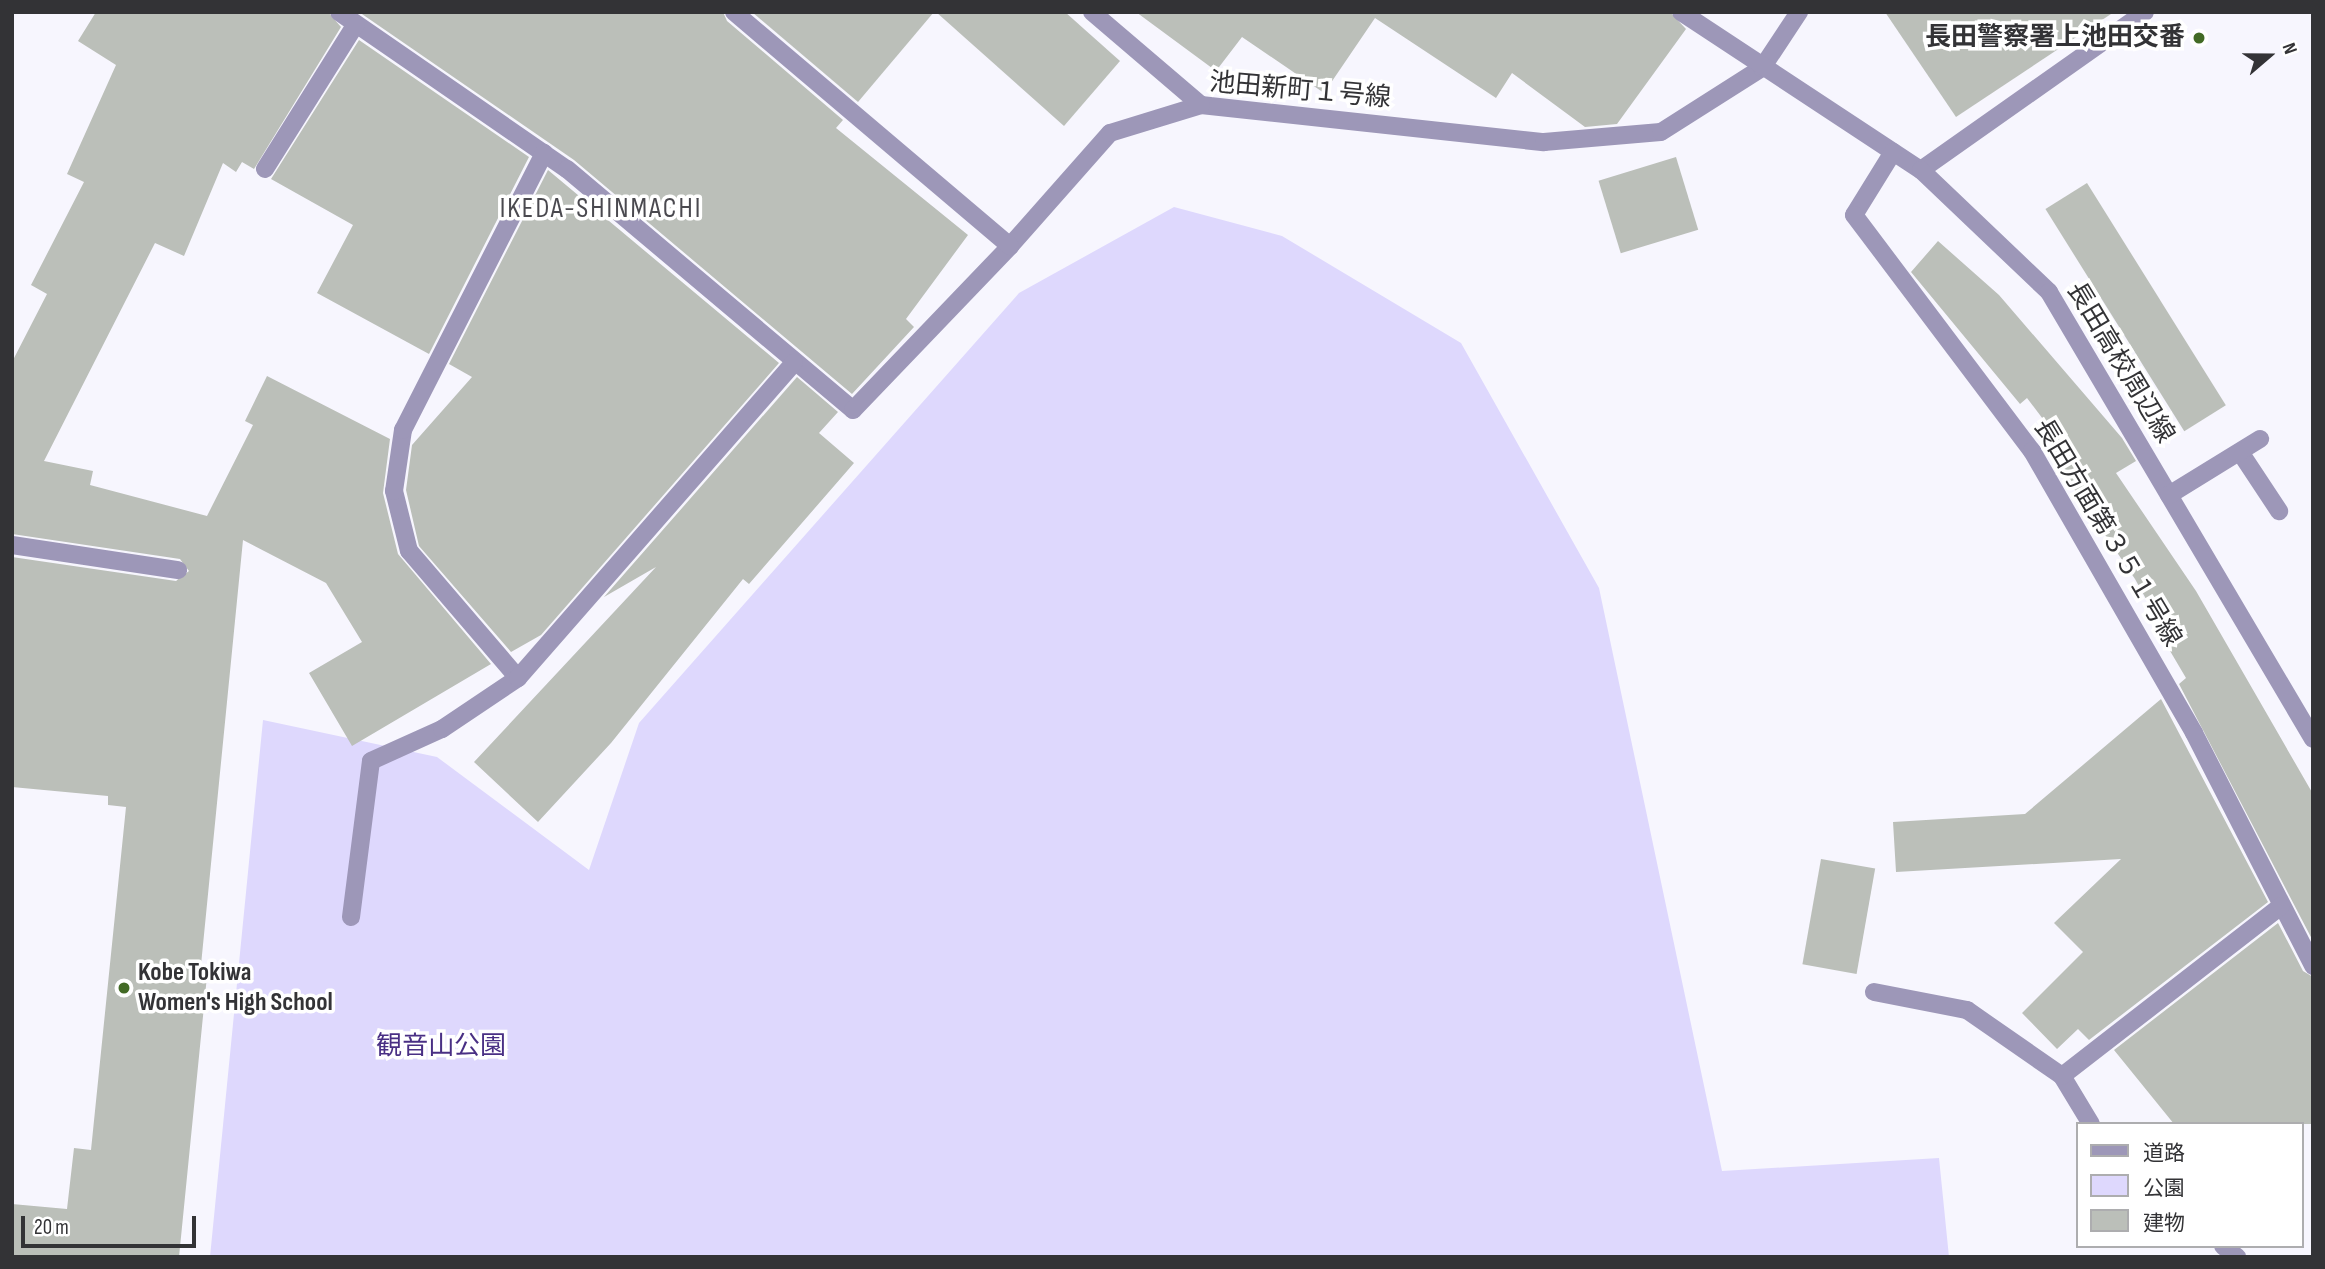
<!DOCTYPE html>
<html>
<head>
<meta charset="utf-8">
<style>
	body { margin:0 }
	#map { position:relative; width:2325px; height:1269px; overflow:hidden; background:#f7f6fe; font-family:"Sofia Sans Condensed","Noto Sans JP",sans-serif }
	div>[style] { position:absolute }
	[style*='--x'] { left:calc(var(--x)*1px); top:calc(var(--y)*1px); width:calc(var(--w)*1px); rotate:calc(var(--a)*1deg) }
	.green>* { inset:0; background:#ded8fd }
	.building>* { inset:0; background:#bbbfb9; transform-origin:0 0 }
	.minor>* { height:18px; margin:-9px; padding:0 9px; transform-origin:9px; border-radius:9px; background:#9d97b8 }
	.dots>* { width:19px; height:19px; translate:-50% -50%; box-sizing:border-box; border:4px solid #fff; border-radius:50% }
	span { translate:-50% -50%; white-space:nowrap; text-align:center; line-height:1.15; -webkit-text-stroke:7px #fff; paint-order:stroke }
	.poi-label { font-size:26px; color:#333336; font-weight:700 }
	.right { translate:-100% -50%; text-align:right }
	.left { translate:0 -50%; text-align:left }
	.street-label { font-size:26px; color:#333336 }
	.park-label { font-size:26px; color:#492f84 }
	.neighbourhood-label { font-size:28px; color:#4a494f; letter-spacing:2px }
	.frame { position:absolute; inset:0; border:14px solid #333336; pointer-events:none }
	.legend { position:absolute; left:2076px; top:1122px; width:228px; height:126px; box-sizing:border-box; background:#fff; border:2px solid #adadaf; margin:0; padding:9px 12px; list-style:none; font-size:21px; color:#333336 }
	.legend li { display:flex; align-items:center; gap:14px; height:35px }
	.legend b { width:35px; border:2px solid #adadaf }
	.north { position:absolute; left:2234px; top:21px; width:70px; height:70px; -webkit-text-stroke:5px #fff; paint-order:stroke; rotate:70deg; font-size:19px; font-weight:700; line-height:28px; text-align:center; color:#333336 }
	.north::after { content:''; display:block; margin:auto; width:24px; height:32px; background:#333336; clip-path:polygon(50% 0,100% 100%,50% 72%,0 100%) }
	.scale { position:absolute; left:21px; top:1216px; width:175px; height:32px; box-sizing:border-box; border:4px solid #333336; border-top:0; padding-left:9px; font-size:21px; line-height:24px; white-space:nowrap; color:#333336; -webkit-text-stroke:5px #fff; paint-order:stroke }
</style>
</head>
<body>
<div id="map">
	<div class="green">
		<div style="clip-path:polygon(1174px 207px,1282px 236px,1461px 343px,1599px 588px,1722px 1171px,1939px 1158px,1949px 1257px,210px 1257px,263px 720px,437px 757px,589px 870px,639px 723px,1019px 293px)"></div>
	</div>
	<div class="building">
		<div style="clip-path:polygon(96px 12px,328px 12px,341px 27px,254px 169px,242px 162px,236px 172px,223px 163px,184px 256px,155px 243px,44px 461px,93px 471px,90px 485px,207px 516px,253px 425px,245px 421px,267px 376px,390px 439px,383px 493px,398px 554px,491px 664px,352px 746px,309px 673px,362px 642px,326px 583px,243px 540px,201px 965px,208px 966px,179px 1257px,12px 1257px,12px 1204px,67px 1209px,74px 1148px,91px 1150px,126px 807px,108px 805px,108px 796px,12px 787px,12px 557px,176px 581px,189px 571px,180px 559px,12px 534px,12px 362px,47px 294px,31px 285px,84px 182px,67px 174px,116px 65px,78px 41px)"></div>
		<div style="clip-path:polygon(359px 12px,723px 12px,727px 21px,843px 120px,836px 128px,968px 235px,906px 319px,914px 327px,852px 394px,574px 160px)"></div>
		<div style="clip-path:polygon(752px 12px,934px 12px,858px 102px)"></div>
		<div style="clip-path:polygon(936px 12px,1065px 12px,1120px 61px,1064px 126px)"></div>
		<div style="clip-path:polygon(1136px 12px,1670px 12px,1686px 29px,1617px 124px,1585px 127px,1512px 73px,1496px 98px,1375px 18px,1324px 93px,1242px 37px,1216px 71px)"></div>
		<div style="clip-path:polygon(1885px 12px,2114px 12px,1956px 117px)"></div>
		<div style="clip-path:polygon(359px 40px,529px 157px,429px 354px,317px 293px,353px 225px,271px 179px)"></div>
		<div style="left:1676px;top:157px;width:76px;height:81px;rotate:73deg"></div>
		<div style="clip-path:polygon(548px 170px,779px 363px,541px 635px,511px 652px,419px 546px,406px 490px,412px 445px,472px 377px,449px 364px)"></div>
		<div style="left:2087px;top:183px;width:262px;height:49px;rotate:58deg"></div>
		<div style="clip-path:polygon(1938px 241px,1999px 295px,2122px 438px,2136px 461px,2116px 473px,2196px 591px,2313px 794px,2313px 941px,2179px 684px,2186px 678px,2163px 639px,2167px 637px,2135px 579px,2043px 443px,2055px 435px,2027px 398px,2020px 404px,1911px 272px)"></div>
		<div style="clip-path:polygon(797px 377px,838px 412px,819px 433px,854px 463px,749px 584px,743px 579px,611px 743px,538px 822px,474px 762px,656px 567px,604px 597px)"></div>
		<div style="clip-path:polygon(2161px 699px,2268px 902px,2089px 1040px,2078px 1029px,2057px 1049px,2022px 1013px,2083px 952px,2054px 923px,2121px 859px,1896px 872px,1893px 822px,2025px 814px)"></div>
		<div style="left:1821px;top:859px;width:55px;height:107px;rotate:10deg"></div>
		<div style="clip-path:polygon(2278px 923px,2303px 971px,2313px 977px,2313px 1124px,2174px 1124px,2114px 1050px)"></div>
	</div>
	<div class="minor">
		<div style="--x:339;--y:12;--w:277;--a:34.6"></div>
		<div style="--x:567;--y:169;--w:374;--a:40.1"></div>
		<div style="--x:853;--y:410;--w:227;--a:-46.2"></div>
		<div style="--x:1010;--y:246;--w:151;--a:-48.5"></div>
		<div style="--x:1110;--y:133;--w:95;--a:-17.1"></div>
		<div style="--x:1201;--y:105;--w:345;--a:6.2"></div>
		<div style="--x:1544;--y:142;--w:117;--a:-4.9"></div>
		<div style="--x:1661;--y:132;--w:120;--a:-32.4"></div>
		<div style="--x:1762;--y:68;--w:67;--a:-56.5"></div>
		<div style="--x:734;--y:12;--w:362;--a:40.3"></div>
		<div style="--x:1092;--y:12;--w:143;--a:40.5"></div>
		<div style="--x:1681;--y:12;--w:287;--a:33.4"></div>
		<div style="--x:2145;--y:12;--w:274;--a:144.8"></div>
		<div style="--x:1921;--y:170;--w:177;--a:43.6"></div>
		<div style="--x:2049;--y:292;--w:519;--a:59.43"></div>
		<div style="--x:1893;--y:152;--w:74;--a:121.8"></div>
		<div style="--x:1854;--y:215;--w:296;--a:53"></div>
		<div style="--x:2032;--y:451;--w:325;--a:60.1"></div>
		<div style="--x:2194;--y:733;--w:262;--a:62.9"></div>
		<div style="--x:265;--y:169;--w:171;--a:-57.9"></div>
		<div style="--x:2240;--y:452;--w:71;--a:56.5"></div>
		<div style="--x:2169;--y:495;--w:107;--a:-31.6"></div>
		<div style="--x:12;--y:545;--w:168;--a:8.6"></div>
		<div style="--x:518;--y:678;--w:167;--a:-130.6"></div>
		<div style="--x:409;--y:551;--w:62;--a:-104"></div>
		<div style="--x:394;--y:491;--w:62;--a:-81.6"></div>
		<div style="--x:403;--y:430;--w:311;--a:-63"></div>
		<div style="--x:351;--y:917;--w:157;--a:-82.7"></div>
		<div style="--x:371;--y:761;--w:78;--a:-24.3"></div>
		<div style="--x:442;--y:729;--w:92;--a:-33.9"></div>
		<div style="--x:518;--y:678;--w:419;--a:-48.8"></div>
		<div style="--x:1874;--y:992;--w:95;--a:11"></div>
		<div style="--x:1967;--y:1010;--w:116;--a:34.8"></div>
		<div style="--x:2062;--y:1076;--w:56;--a:58.9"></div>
		<div style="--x:2062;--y:1076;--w:277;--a:-37.8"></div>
		<div style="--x:2223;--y:1246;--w:18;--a:38"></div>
	</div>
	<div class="dots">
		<div style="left:2199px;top:38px;background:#426a25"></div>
		<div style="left:124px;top:988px;background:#426a25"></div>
	</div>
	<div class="poi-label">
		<span class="right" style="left:2185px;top:38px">長田警察署上池田交番</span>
		<span class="left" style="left:138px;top:988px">Kobe Tokiwa<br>Women's High School</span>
	</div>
	<div class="street-label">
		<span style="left:1300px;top:91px;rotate:5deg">池田新町１号線</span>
		<span style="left:2120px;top:363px;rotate:59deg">長田高校周辺線</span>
		<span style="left:2107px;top:533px;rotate:59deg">長田方面第３５１号線</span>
	</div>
	<div class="park-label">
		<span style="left:441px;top:1047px">観音山公園</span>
	</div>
	<div class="neighbourhood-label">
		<span style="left:601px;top:209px">IKEDA-SHINMACHI</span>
	</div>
	<div class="frame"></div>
	<ul class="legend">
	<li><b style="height:9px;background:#9d97b8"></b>道路</li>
	<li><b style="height:19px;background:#ded8fd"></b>公園</li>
	<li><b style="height:19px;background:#bbbfb9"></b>建物</li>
	</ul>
	<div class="north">N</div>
	<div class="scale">20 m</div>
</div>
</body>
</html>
